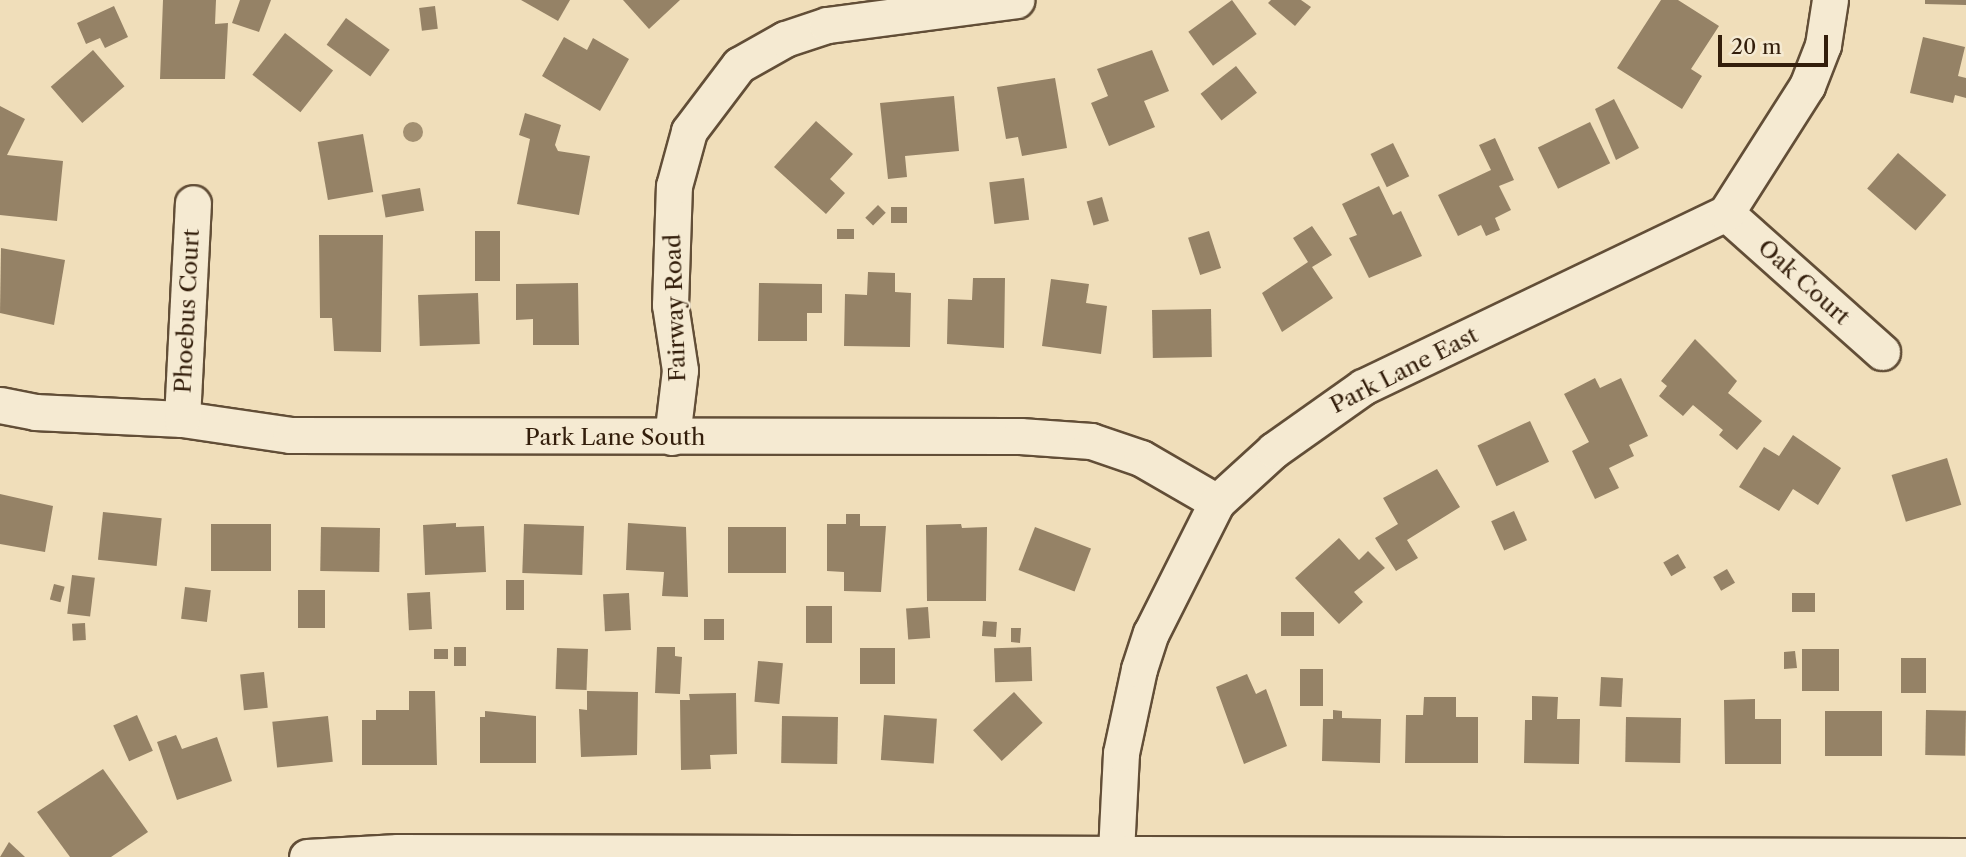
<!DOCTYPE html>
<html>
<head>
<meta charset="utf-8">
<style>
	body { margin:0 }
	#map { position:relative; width:1966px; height:857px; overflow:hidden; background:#f0deba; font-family:"Libre Caslon Text",serif }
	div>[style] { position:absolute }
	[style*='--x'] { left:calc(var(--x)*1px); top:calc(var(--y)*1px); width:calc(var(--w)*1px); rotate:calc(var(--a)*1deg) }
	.building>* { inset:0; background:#958266; transform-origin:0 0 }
	.roads { filter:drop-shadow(2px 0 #624e37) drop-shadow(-2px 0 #624e37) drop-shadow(0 2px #624e37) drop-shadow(0 -2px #624e37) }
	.minor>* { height:35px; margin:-17.5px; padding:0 17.5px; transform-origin:17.5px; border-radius:17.5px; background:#f5ead2 }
	.trees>* { width:20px; height:20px; margin:-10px; border-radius:50%; background:#a28f71 }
	span { translate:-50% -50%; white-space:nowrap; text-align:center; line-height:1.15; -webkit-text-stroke:5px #f5ead2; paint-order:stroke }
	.street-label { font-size:23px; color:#331e0b }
	.scale { position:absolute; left:1718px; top:35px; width:110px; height:32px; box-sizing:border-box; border:4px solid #331e0b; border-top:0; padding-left:9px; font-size:21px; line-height:24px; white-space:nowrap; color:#331e0b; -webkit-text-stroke:5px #f5ead2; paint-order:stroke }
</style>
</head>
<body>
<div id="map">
	<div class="building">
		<div style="clip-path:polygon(163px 0,216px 0,215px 24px,228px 23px,225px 79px,160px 79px)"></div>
		<div style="clip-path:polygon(240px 0,271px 0,259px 32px,232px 23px)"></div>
		<div style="clip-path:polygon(521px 0,570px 0,558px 21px)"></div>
		<div style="clip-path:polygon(623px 0,680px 0,649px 29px)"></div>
		<div style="left:1232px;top:0;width:42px;height:54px;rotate:54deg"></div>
		<div style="clip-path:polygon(1271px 0,1301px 0,1311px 7px,1295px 26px,1268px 3px)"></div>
		<div style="clip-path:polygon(1661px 0,1678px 0,1719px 26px,1691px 69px,1702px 76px,1682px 109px,1617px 68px)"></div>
		<div style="clip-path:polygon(1925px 0,1966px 0,1966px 5px,1925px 4px)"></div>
		<div style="clip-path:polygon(114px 6px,128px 37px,105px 48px,100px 38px,86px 44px,77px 23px)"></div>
		<div style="left:435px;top:6px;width:23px;height:16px;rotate:83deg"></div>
		<div style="left:346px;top:18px;width:54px;height:33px;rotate:36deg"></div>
		<div style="left:285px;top:33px;width:61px;height:53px;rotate:38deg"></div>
		<div style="clip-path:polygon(564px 37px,587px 50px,593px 38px,629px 59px,600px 111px,542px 76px)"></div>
		<div style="clip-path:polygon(1923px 37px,1965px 47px,1958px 76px,1966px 78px,1966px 98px,1955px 95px,1953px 103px,1910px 93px)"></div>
		<div style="left:93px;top:50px;width:48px;height:56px;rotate:49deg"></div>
		<div style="clip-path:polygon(1152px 50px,1169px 91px,1144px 101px,1155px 127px,1109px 146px,1091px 103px,1108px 96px,1097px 69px)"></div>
		<div style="left:1236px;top:66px;width:34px;height:45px;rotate:52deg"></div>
		<div style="clip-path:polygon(1055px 78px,1067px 148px,1022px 156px,1018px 137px,1006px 139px,997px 87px)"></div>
		<div style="clip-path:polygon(954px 96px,959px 151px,905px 156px,907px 177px,888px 179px,880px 103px)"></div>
		<div style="clip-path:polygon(1614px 99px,1639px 148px,1616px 160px,1595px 109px)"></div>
		<div style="clip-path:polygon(0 106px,25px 119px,7px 155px,63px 161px,57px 221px,0 215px)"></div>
		<div style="clip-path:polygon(525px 113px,561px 125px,555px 145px,558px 151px,590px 156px,579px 215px,517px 204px,530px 139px,519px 135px)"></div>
		<div style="clip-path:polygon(816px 121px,853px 154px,830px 179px,845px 193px,826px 214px,774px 167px)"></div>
		<div style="left:1590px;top:122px;width:46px;height:58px;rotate:64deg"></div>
		<div style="left:363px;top:134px;width:59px;height:46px;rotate:80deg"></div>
		<div style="clip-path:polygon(1495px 138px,1514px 180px,1499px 186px,1511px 210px,1495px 218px,1500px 230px,1486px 236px,1481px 225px,1458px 236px,1438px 195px,1491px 170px,1479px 145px)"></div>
		<div style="left:1393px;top:143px;width:37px;height:25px;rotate:64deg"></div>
		<div style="left:1898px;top:153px;width:64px;height:47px;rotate:41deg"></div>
		<div style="left:1024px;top:178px;width:42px;height:35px;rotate:83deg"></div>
		<div style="clip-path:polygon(1379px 186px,1393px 215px,1401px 211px,1422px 256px,1369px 278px,1349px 238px,1357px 235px,1342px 204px)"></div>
		<div style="left:420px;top:188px;width:23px;height:39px;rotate:80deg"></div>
		<div style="left:1102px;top:197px;width:25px;height:16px;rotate:74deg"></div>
		<div style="left:878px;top:205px;width:11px;height:18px;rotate:45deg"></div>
		<div style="left:891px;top:207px;width:16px;height:16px"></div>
		<div style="clip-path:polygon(1312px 226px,1332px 255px,1312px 267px,1333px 298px,1282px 332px,1262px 293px,1308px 262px,1293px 238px)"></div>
		<div style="left:837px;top:229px;width:17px;height:10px"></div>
		<div style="left:475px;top:231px;width:25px;height:50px"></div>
		<div style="left:1209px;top:231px;width:39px;height:22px;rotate:72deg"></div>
		<div style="clip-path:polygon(319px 235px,383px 235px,381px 352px,334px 351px,332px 318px,320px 318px)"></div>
		<div style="clip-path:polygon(1px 248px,65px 260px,54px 325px,0 313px)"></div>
		<div style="clip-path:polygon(868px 272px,895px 273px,895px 292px,911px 293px,910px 347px,844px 346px,845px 294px,867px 295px)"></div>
		<div style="clip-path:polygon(973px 278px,1005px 278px,1004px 348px,947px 344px,948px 299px,972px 300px)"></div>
		<div style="clip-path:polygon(1051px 279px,1089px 284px,1086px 303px,1107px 306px,1101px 354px,1042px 346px)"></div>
		<div style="clip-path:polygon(578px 283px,579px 345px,533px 345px,533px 319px,516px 320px,516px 284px)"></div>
		<div style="clip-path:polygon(759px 283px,822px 284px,822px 313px,807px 313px,807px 341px,758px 341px)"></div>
		<div style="left:478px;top:293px;width:51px;height:60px;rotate:88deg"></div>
		<div style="left:1211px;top:309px;width:48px;height:59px;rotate:89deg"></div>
		<div style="clip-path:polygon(1695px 339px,1737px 381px,1728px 393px,1762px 421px,1737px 450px,1719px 435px,1723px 430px,1693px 405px,1683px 416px,1659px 396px,1667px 386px,1661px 381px)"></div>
		<div style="clip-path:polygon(1595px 378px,1600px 388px,1621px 378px,1648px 436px,1629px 445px,1634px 456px,1609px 468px,1619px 488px,1595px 499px,1572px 451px,1589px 442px,1564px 394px)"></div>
		<div style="left:1530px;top:421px;width:45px;height:58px;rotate:65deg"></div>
		<div style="clip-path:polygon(1793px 435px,1841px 468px,1818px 505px,1793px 489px,1779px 511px,1739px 487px,1764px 447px,1779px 456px)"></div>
		<div style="left:1947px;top:458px;width:49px;height:58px;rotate:73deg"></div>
		<div style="clip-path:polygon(1437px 469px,1460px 507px,1407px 540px,1418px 558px,1396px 571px,1375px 538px,1398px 524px,1383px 498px)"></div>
		<div style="clip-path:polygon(0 494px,53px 506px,45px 552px,0 544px)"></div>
		<div style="left:1514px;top:511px;width:32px;height:25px;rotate:66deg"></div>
		<div style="left:103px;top:512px;width:59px;height:48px;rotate:6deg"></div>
		<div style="clip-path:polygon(846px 514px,860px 514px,860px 526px,886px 526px,881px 592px,844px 591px,844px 572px,827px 571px,827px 524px,846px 524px)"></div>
		<div style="clip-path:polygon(456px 523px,456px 527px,484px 526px,486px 572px,425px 575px,423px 525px)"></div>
		<div style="clip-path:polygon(628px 523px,686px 527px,688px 597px,662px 596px,664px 572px,626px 570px)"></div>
		<div style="left:211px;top:524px;width:60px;height:47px"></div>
		<div style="left:524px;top:524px;width:60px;height:49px;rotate:2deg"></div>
		<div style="clip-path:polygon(961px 524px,962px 528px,987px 527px,986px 601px,927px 601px,926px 525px)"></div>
		<div style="left:321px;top:527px;width:59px;height:44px;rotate:1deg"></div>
		<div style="left:728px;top:527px;width:58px;height:46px"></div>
		<div style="left:1035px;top:527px;width:60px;height:46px;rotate:21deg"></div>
		<div style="clip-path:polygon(1339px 538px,1359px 560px,1368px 551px,1385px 568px,1354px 592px,1363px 602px,1339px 624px,1295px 578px)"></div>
		<div style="left:1678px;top:554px;width:16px;height:17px;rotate:60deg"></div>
		<div style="left:1727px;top:569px;width:16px;height:16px;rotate:60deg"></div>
		<div style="left:72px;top:575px;width:23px;height:39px;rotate:7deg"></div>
		<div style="left:506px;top:580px;width:18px;height:30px"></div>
		<div style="left:54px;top:584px;width:11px;height:16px;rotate:15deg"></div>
		<div style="left:185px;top:587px;width:26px;height:32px;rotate:7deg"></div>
		<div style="left:325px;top:590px;width:38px;height:27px;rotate:90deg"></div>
		<div style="left:430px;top:592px;width:37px;height:23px;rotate:87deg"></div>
		<div style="left:629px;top:593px;width:37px;height:26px;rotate:87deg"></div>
		<div style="left:1815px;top:593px;width:19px;height:23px;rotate:90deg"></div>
		<div style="left:806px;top:606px;width:26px;height:37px"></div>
		<div style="left:928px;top:607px;width:31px;height:22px;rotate:86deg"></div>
		<div style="left:1314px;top:612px;width:24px;height:33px;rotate:90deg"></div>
		<div style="left:704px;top:619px;width:20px;height:21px"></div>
		<div style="left:983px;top:621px;width:14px;height:15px;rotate:4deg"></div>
		<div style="left:85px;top:623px;width:17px;height:13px;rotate:87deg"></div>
		<div style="clip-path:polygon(1011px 628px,1021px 628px,1020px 643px,1011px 642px)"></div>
		<div style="left:454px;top:647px;width:12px;height:19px"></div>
		<div style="clip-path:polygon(657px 647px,675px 647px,675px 656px,682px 657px,680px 694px,655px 693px)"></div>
		<div style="left:1031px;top:647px;width:34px;height:37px;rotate:88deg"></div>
		<div style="left:557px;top:648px;width:31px;height:41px;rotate:2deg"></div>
		<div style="left:895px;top:648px;width:36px;height:35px;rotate:90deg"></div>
		<div style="left:434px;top:649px;width:14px;height:10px"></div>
		<div style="left:1839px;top:649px;width:42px;height:37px;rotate:90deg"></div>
		<div style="clip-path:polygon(1795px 651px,1797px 668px,1784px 669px,1784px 652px)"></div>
		<div style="left:1926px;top:658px;width:35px;height:25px;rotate:90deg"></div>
		<div style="left:758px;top:661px;width:25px;height:41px;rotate:5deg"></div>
		<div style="left:1300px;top:669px;width:23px;height:37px"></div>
		<div style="left:264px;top:672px;width:36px;height:24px;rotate:84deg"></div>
		<div style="clip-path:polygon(1247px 674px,1256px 694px,1266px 689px,1287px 746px,1244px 764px,1216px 687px)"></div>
		<div style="left:1601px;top:677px;width:22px;height:29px;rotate:3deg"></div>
		<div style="clip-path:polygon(409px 691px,435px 691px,437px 765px,362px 765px,362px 720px,376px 720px,376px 710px,409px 710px)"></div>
		<div style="clip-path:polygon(587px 691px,638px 692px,637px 755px,581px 757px,579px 709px,587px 710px)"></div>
		<div style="left:1014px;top:692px;width:42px;height:56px;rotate:47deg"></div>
		<div style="clip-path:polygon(736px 693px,737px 754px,710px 755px,711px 769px,681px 770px,680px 700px,690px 700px,689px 694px)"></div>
		<div style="clip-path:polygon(1532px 696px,1558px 697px,1557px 719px,1580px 719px,1579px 764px,1524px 763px,1525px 720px,1532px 720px)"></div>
		<div style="clip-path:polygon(1424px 697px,1456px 697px,1456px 717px,1478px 717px,1478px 763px,1405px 763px,1406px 715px,1423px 715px)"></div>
		<div style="clip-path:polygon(1755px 699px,1755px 719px,1781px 719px,1781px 764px,1725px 764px,1724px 700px)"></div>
		<div style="clip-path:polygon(1333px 710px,1342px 711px,1342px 718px,1381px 719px,1380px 763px,1322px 761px,1323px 719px,1333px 719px)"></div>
		<div style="left:1926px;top:710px;width:40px;height:45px;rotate:1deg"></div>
		<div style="clip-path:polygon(485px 711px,536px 716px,536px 763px,480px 763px,480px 717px,485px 717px)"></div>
		<div style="left:1825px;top:711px;width:57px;height:45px"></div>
		<div style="left:137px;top:715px;width:39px;height:26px;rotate:66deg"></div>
		<div style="left:884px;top:715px;width:53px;height:45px;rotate:4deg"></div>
		<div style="left:328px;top:716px;width:46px;height:56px;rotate:84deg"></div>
		<div style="left:782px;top:716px;width:56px;height:47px;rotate:1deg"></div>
		<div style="left:1626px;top:717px;width:55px;height:45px;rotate:1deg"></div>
		<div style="clip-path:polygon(176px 735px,182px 749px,217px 737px,232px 781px,177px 800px,157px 742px)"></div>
		<div style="clip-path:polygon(103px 769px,148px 832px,111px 857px,70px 857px,37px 812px)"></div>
		<div style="clip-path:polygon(9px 842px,25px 857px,0 857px)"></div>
	</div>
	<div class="roads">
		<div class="minor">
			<div style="--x:1726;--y:213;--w:209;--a:41.7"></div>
			<div style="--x:0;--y:405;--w:36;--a:11"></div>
			<div style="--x:35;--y:412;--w:147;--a:2.7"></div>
			<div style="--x:182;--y:419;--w:109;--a:8.4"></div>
			<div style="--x:290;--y:435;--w:730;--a:0.08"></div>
			<div style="--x:1020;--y:436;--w:71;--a:4"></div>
			<div style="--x:1091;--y:441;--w:53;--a:18.8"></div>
			<div style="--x:1141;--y:458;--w:88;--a:30.1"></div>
			<div style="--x:182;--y:419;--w:216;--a:-87.1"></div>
			<div style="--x:672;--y:437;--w:67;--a:-83.2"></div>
			<div style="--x:680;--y:370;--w:66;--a:-98.7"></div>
			<div style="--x:670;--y:305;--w:119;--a:-88.1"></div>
			<div style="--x:674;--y:186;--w:57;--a:-74.7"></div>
			<div style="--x:689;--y:131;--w:83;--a:-52.9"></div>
			<div style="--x:739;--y:65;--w:53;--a:-29.5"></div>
			<div style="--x:785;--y:39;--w:44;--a:-18.4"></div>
			<div style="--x:827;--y:25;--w:191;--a:-7.5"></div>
			<div style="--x:1116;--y:852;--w:99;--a:-87.1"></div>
			<div style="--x:1121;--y:753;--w:86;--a:-77.9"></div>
			<div style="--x:1139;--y:669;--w:38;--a:-72"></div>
			<div style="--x:1151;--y:633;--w:147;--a:-63.3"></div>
			<div style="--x:1217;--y:502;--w:77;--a:-42.4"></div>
			<div style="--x:1274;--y:450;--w:109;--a:-35.3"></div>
			<div style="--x:1363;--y:387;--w:403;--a:-25.6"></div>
			<div style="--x:1726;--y:213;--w:151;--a:-57.5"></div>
			<div style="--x:1807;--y:86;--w:44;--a:-68.7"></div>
			<div style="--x:1823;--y:45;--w:46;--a:-81.2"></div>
			<div style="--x:307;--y:857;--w:91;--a:-3.1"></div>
			<div style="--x:398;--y:852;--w:1568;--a:0.15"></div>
		</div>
	</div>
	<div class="trees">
		<div style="left:413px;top:132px"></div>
	</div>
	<div class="street-label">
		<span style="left:1804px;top:282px;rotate:42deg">Oak Court</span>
		<span style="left:675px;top:308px;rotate:-92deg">Fairway Road</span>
		<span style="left:187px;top:311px;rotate:-87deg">Phoebus Court</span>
		<span style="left:1404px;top:370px;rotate:-27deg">Park Lane East</span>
		<span style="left:615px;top:437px">Park Lane South</span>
	</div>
	<div class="scale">20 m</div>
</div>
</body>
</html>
